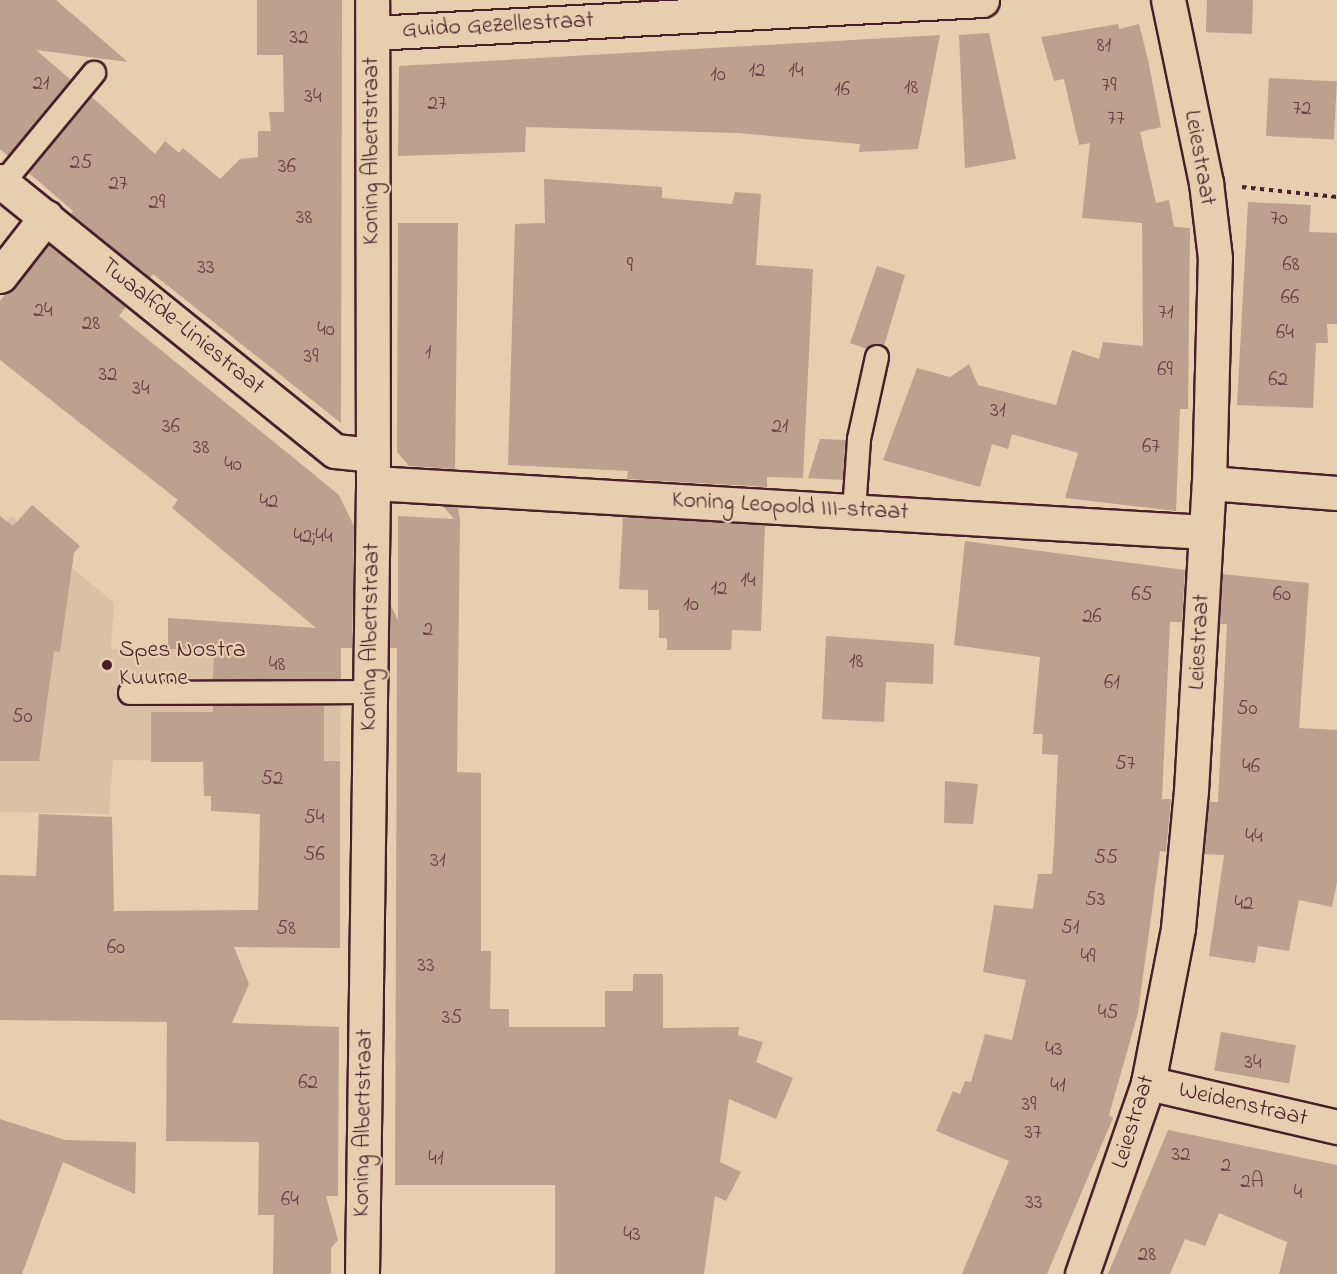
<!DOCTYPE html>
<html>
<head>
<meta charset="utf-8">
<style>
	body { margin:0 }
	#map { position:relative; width:1337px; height:1274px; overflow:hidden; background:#e6ceaf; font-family:"Indie Flower",sans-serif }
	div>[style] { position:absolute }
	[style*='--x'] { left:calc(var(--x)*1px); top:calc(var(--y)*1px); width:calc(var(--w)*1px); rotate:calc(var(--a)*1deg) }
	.built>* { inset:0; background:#dac0a5 }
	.building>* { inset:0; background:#bda08d; transform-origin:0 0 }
	.path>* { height:4px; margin-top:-2px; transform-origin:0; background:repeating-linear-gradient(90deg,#4a1f2b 0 4.5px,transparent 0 9px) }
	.roads { filter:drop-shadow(2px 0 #4a1f2b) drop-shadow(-2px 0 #4a1f2b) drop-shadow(0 2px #4a1f2b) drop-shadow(0 -2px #4a1f2b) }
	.lane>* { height:22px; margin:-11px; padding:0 11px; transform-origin:11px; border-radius:11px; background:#e6ceaf }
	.street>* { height:33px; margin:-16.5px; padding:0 16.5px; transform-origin:16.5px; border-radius:16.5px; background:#e6ceaf }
	.dots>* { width:16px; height:16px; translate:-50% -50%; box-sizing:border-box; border:3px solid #e6ceaf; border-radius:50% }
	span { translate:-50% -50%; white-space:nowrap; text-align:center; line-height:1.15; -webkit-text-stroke:4.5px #e6ceaf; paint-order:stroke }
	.number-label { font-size:21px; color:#673f44 }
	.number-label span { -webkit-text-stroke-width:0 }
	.street-label { font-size:24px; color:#4a1f2b }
	.poi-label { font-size:24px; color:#4a1f2b }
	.left { translate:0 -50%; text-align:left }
</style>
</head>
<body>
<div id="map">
	<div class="built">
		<div style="clip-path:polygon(11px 516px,114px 603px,111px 649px,214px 649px,214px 680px,341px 680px,340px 761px,113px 760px,109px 814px,0 812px,0 530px)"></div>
	</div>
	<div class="building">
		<div style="clip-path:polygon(0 0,56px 0,128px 62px,36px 50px,71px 80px,8px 156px,0 149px)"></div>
		<div style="clip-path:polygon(257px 0,342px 0,341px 423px,153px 274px,150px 278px,71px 214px,73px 211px,29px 173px,92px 97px,155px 154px,165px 141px,179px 153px,183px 148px,220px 179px,240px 159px,258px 157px,258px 131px,271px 131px,269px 112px,284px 112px,283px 55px,257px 55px)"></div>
		<div style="left:1253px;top:0;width:34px;height:46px;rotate:92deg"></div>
		<div style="clip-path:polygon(1118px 24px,1119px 29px,1139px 24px,1148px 60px,1161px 127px,1140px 132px,1156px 203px,1169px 200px,1174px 227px,1190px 228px,1188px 409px,1180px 409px,1176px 511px,1065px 498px,1078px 453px,1012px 434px,1008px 449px,992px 444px,980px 487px,883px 460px,917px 368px,950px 377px,969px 364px,978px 385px,1056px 405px,1072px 350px,1099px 359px,1103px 342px,1143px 346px,1142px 223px,1082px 218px,1090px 143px,1079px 145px,1064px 79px,1054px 81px,1041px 37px)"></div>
		<div style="clip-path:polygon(989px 33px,1016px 159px,965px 168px,959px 35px)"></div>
		<div style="clip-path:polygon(940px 35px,918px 149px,859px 152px,860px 144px,738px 133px,526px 127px,525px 152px,398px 156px,399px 66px)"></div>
		<div style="left:1269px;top:78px;width:68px;height:58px;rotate:3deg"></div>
		<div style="clip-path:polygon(544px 179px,662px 187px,662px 198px,732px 204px,735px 192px,761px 194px,756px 265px,813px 269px,803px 478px,767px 477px,767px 487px,627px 479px,628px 471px,508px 465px,515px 224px,545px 223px)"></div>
		<div style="clip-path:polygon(1248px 202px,1311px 205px,1309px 232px,1337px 233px,1337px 324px,1327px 324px,1328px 343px,1316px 343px,1313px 408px,1237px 405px)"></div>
		<div style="clip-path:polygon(398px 223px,458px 223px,455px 469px,409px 466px,397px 452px)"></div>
		<div style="clip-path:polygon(49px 244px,126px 307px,119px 316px,339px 495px,354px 526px,352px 648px,341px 648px,341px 679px,213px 679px,214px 649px,168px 649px,168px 618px,316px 628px,172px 508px,178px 500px,0 360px,0 301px)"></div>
		<div style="clip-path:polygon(877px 266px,905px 275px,884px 346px,873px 344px,867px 349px,850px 343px)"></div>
		<div style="clip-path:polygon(820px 439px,845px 440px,843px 480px,808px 478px)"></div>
		<div style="clip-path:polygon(32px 505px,80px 546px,74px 553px,60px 652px,54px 651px,39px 761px,0 761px,0 516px,13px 526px)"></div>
		<div style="clip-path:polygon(443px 506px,458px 507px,460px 519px,457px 772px,481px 773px,481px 951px,491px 951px,490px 1009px,509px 1009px,509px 1027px,605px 1027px,605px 991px,633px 991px,633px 974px,663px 974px,663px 1028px,739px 1027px,738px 1035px,763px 1042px,756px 1062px,793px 1078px,776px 1119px,729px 1099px,720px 1162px,741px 1172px,726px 1201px,715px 1196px,704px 1274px,555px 1274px,555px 1185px,395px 1185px,397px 648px,389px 648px,390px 604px,398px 620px,398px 516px,454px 519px)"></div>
		<div style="clip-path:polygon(623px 516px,765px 525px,761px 631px,732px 630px,731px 650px,667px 650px,667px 638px,659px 638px,659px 610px,648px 610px,648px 590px,619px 589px)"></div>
		<div style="clip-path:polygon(965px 541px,1185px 570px,1182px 622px,1170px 622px,1162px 799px,1171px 799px,1166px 852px,1160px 851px,1138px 1013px,1109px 1115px,1113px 1118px,1047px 1274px,962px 1274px,1009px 1161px,936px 1131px,953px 1091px,960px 1094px,965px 1081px,971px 1082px,985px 1034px,1012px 1040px,1026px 980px,983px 972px,994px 905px,1033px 909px,1038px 874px,1052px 874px,1054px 847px,1058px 755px,1042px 754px,1043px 734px,1033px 734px,1040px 657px,954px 645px)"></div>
		<div style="clip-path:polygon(1222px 574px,1309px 583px,1299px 728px,1337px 730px,1337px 882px,1332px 907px,1299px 900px,1289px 951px,1258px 946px,1255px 963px,1209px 956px,1224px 855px,1204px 854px,1209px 802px,1218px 802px,1227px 624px,1220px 624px)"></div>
		<div style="clip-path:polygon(826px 636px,934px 644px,933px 684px,886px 682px,884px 722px,822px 719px)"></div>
		<div style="clip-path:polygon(213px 706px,324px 706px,324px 761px,340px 761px,340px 948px,234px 947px,249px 984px,232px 1023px,339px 1027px,338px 1196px,326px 1196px,338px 1240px,331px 1248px,331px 1274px,273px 1274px,274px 1215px,258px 1215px,259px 1142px,166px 1141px,167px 1022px,0 1020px,0 875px,36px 876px,39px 814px,112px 817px,114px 911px,258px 910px,260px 814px,211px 811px,211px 796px,204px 796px,203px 762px,151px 762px,151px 712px,213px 712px)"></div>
		<div style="clip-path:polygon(945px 781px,978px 784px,973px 824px,944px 823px)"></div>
		<div style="left:1221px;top:1032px;width:76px;height:39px;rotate:10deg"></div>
		<div style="clip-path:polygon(0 1119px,65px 1140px,136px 1142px,135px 1194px,63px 1162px,22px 1274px,0 1274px)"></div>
		<div style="clip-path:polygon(1168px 1130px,1337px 1165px,1337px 1274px,1279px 1274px,1287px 1242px,1219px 1213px,1205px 1246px,1185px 1239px,1170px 1274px,1108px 1274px)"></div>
	</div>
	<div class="path">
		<div style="--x:1242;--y:187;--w:96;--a:6"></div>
	</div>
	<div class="roads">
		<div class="lane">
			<div style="--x:3;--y:183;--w:143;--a:-50.4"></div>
			<div style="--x:854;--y:511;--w:72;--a:-86"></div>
			<div style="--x:859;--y:439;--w:84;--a:-77.6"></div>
			<div style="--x:130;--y:693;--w:240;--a:-0.2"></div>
		</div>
		<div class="street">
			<div style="--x:373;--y:33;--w:610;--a:-3.1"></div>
			<div style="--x:0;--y:181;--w:430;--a:38.9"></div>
			<div style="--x:335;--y:451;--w:37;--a:6"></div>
			<div style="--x:0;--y:276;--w:75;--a:-52.1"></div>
			<div style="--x:373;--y:483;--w:834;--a:3.37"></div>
			<div style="--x:1209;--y:483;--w:128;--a:4.5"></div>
			<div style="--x:1148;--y:1083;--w:194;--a:13.1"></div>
			<div style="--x:362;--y:1274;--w:791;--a:-89.2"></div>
			<div style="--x:373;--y:483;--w:483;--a:-90.1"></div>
			<div style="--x:1082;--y:1274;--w:202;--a:-70.9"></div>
			<div style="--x:1148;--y:1083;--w:158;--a:-79"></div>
			<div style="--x:1178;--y:928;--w:138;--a:-84.6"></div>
			<div style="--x:1191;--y:791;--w:309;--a:-86.7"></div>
			<div style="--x:1209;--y:483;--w:225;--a:-88.5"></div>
			<div style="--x:1215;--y:258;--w:76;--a:-96.8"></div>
			<div style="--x:1206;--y:183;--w:187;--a:-101.7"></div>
		</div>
	</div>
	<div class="dots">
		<div style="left:107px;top:665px;background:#4a1f2b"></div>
	</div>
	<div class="number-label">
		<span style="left:299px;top:38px">32</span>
		<span style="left:1104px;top:46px">81</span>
		<span style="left:757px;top:71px">12</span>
		<span style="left:796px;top:71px">14</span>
		<span style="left:718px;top:75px">10</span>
		<span style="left:41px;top:84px">21</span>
		<span style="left:1109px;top:86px">79</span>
		<span style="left:911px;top:88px">18</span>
		<span style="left:842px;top:90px">16</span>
		<span style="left:313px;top:97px">34</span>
		<span style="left:437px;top:104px">27</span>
		<span style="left:1302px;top:109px">72</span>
		<span style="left:1116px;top:119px">77</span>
		<span style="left:81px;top:163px">25</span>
		<span style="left:287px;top:167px">36</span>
		<span style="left:118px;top:184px">27</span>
		<span style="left:157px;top:203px">29</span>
		<span style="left:304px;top:218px">38</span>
		<span style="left:1279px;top:219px">70</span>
		<span style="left:1291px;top:265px">68</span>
		<span style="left:630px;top:266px">9</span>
		<span style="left:206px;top:268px">33</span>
		<span style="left:1290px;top:298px">66</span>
		<span style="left:43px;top:311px">24</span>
		<span style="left:1166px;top:313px">71</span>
		<span style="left:91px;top:324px">28</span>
		<span style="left:326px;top:330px">40</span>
		<span style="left:1285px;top:333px">64</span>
		<span style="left:428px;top:353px">1</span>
		<span style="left:311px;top:357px">39</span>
		<span style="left:1165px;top:370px">69</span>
		<span style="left:108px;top:375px">32</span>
		<span style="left:1278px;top:380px">62</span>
		<span style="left:141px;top:389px">34</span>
		<span style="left:998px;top:411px">31</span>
		<span style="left:171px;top:427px">36</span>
		<span style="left:780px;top:427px">21</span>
		<span style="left:1151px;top:447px">67</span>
		<span style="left:201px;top:448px">38</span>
		<span style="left:233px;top:465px">40</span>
		<span style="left:269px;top:502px">42</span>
		<span style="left:313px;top:537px">42;44</span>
		<span style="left:748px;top:581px">14</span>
		<span style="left:719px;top:589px">12</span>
		<span style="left:1142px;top:595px">65</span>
		<span style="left:1282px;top:595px">60</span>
		<span style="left:691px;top:605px">10</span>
		<span style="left:1092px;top:617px">26</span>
		<span style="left:428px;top:630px">2</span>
		<span style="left:856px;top:662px">18</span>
		<span style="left:277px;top:665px">48</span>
		<span style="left:1112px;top:683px">61</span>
		<span style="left:1247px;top:709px">50</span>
		<span style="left:22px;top:717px">50</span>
		<span style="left:1125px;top:764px">57</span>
		<span style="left:1251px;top:767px">46</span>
		<span style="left:272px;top:779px">52</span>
		<span style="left:314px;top:818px">54</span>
		<span style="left:1254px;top:837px">44</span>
		<span style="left:314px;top:855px">56</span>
		<span style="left:1106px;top:858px">55</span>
		<span style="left:438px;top:861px">31</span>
		<span style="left:1095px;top:900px">53</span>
		<span style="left:1244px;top:904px">42</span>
		<span style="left:1070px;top:928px">51</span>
		<span style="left:286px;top:929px">58</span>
		<span style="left:116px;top:948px">60</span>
		<span style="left:1088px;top:957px">49</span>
		<span style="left:426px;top:966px">33</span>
		<span style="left:1108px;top:1013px">45</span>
		<span style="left:452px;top:1018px">35</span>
		<span style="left:1054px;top:1050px">43</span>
		<span style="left:1253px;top:1063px">34</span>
		<span style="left:308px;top:1083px">62</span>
		<span style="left:1058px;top:1086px">41</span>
		<span style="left:1029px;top:1105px">39</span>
		<span style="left:1033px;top:1133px">37</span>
		<span style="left:1181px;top:1155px">32</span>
		<span style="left:436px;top:1159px">41</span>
		<span style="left:1226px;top:1166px">2</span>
		<span style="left:1252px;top:1182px">2A</span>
		<span style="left:1298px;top:1193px">4</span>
		<span style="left:290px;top:1200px">64</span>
		<span style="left:1034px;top:1203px">33</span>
		<span style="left:632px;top:1235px">43</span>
		<span style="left:1147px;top:1255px">28</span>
	</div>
	<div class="street-label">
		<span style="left:498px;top:26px;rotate:-3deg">Guido Gezellestraat</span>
		<span style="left:372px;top:151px;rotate:-90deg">Koning Albertstraat</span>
		<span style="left:1199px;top:158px;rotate:80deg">Leiestraat</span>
		<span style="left:182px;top:327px;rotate:39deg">Twaalfde-Liniestraat</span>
		<span style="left:790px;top:507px;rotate:3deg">Koning Leopold III-straat</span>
		<span style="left:371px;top:637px;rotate:-89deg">Koning Albertstraat</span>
		<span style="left:1200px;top:642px;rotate:-87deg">Leiestraat</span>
		<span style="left:1243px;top:1105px;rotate:13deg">Weidenstraat</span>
		<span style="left:1134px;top:1122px;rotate:-73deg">Leiestraat</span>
		<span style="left:364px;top:1123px;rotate:-89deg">Koning Albertstraat</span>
	</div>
	<div class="poi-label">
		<span class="left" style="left:119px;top:665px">Spes Nostra<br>Kuurne</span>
	</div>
</div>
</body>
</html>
